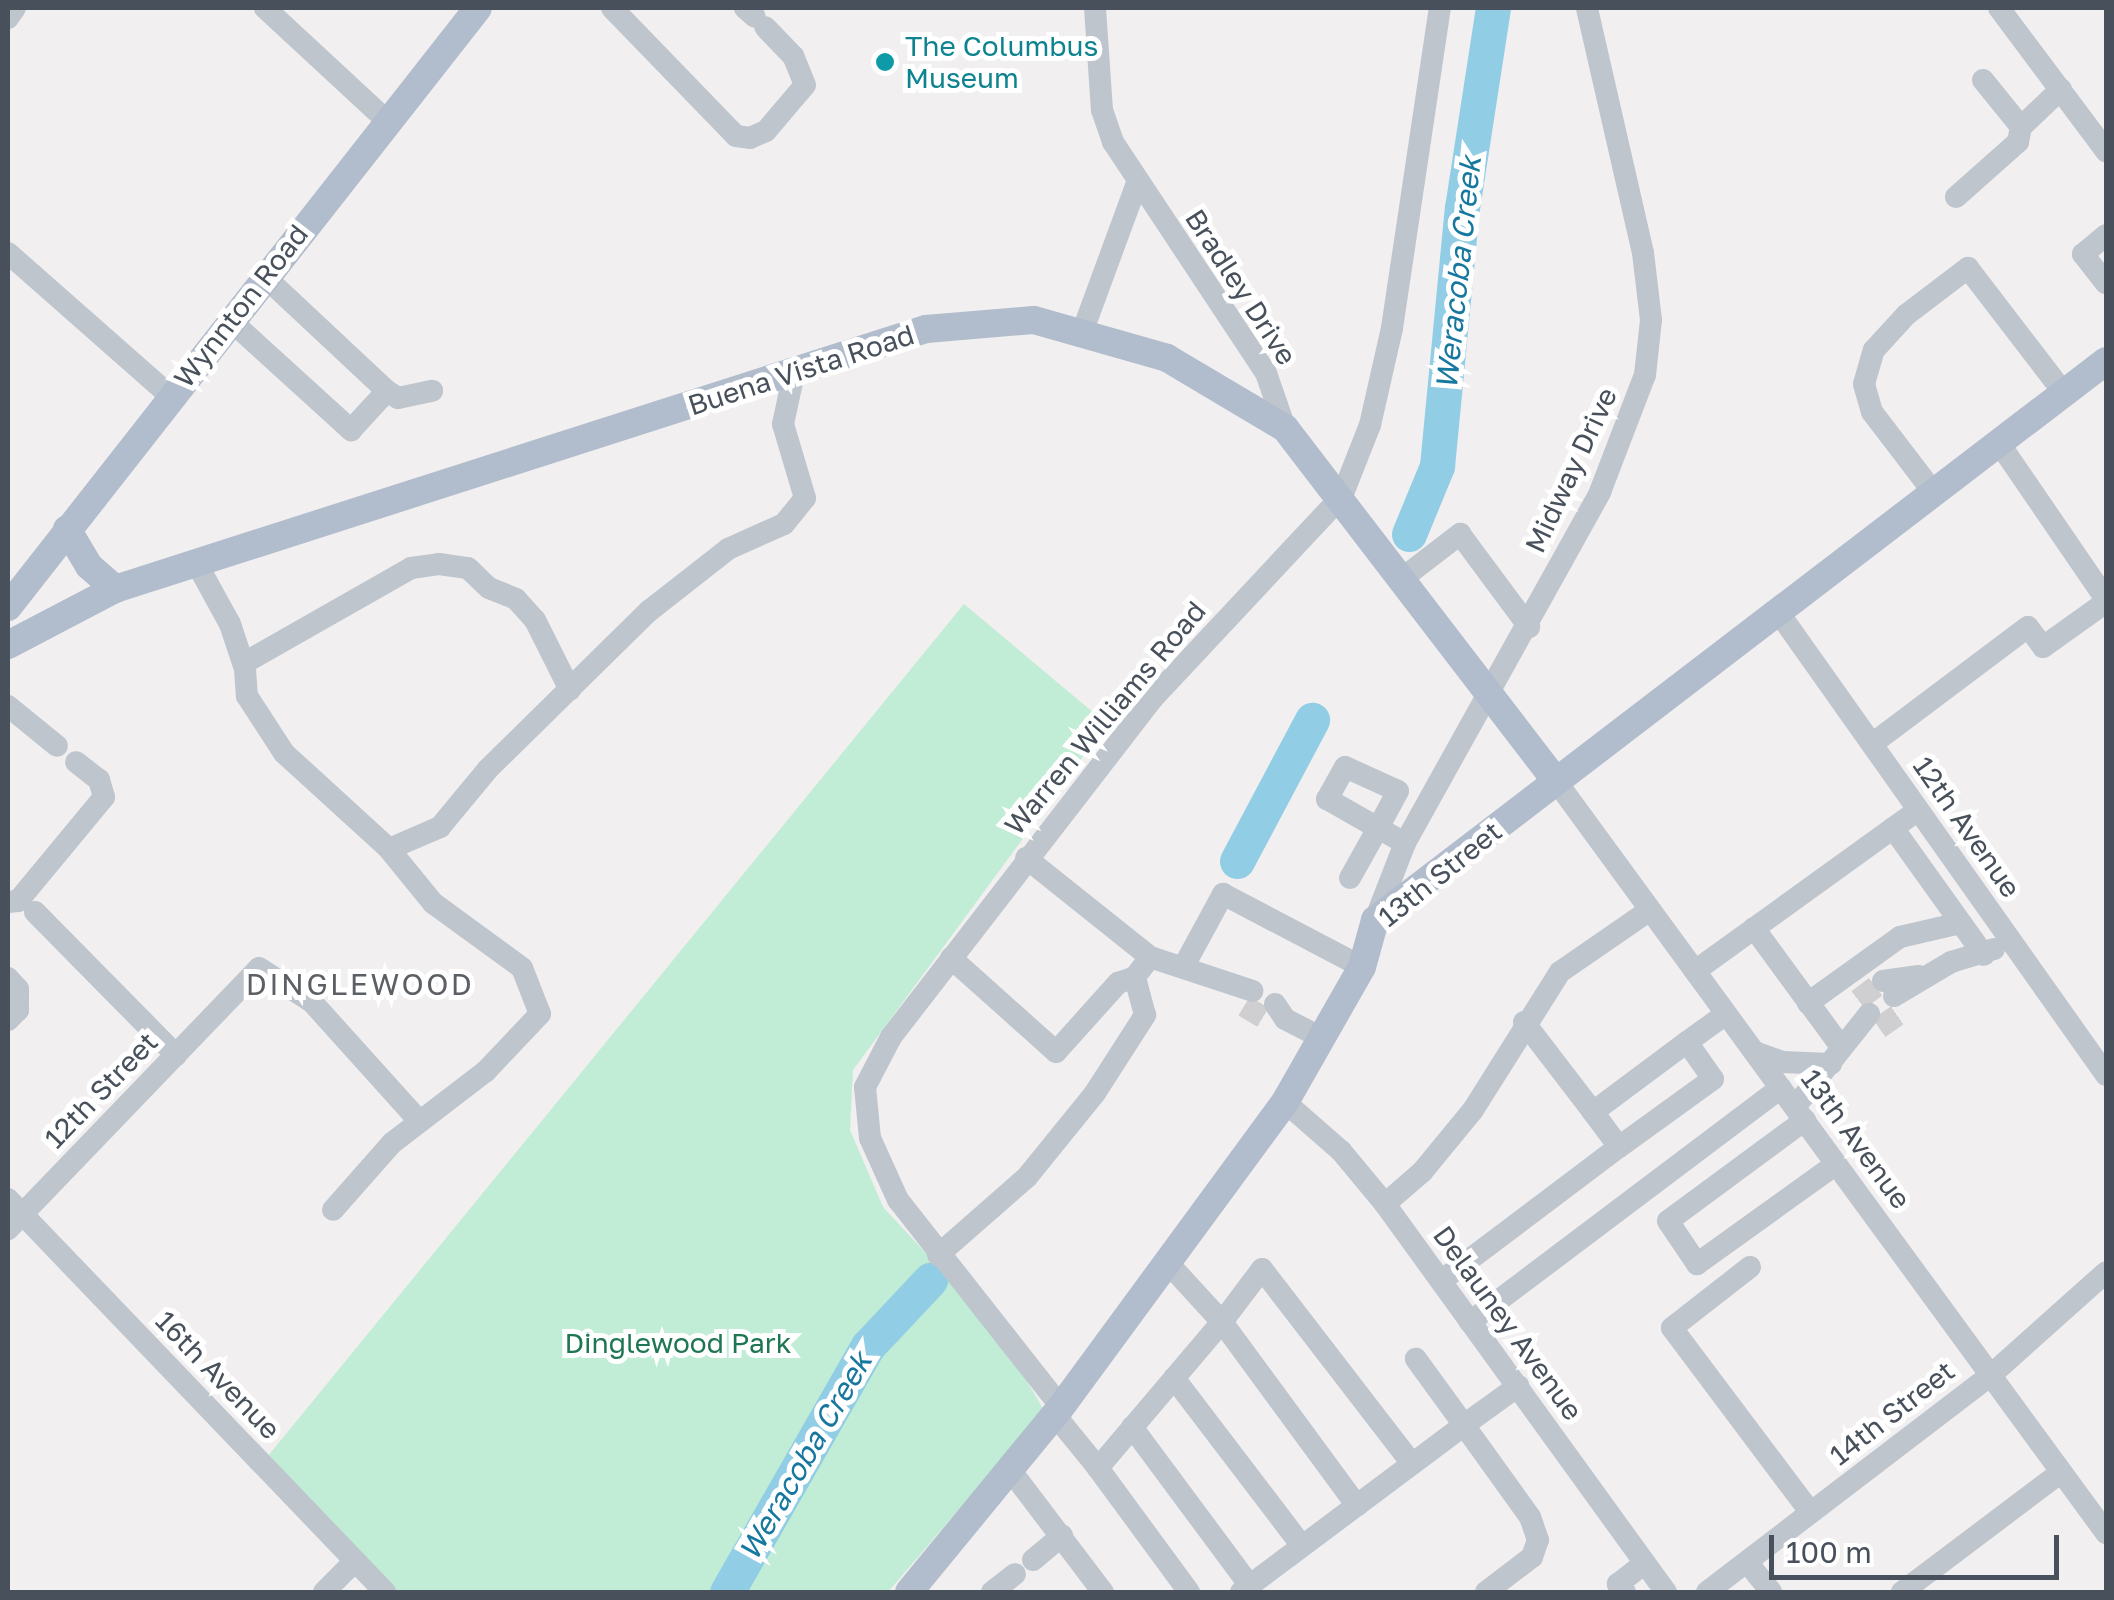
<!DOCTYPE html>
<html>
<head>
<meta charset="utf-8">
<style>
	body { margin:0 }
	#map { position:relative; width:2114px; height:1600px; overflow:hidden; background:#f1efef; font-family:"Golos Text",sans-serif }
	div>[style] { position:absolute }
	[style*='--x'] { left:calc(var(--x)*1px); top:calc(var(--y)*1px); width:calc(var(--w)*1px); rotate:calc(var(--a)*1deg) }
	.green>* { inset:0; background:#c1ecd5 }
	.river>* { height:35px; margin:-17.5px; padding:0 17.5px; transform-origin:17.5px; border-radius:17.5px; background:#91cde5 }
	.minor-tunnel>* { height:22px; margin-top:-11px; transform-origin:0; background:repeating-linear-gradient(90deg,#cfcfd1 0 22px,transparent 0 33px) }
	.minor>* { height:22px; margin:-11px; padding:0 11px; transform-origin:11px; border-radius:11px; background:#bec5cd }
	.major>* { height:28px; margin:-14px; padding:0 14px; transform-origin:14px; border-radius:14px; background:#b1bccc }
	.dots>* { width:28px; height:28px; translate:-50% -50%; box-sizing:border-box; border:5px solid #fff; border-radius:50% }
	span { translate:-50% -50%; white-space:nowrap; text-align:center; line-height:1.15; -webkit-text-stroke:10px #fff; paint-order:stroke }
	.culture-label { font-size:28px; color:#0d838f }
	.left { translate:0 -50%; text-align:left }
	.street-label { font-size:28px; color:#48515b }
	.park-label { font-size:28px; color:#1e7752 }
	.water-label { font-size:30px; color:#17789f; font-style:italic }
	.neighbourhood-label { font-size:30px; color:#5c5f63; letter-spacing:2.5px }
	.frame { position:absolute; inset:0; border:10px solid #48515b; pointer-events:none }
	.scale { position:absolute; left:1769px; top:1535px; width:290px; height:45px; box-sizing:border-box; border:5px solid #48515b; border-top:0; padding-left:12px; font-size:30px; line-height:35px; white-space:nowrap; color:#48515b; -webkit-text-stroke:8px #fff; paint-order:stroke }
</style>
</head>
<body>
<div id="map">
	<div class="green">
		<div style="clip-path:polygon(964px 604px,1107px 724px,853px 1070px,850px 1130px,883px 1207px,994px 1326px,1044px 1410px,888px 1592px,398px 1592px,268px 1456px)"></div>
	</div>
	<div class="river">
		<div style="--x:1409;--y:534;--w:74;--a:-67.6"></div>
		<div style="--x:1437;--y:466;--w:259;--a:-84.5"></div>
		<div style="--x:1462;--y:208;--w:202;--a:-81.2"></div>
		<div style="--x:1237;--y:861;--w:160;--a:-62"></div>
		<div style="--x:727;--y:1592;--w:284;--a:-60.2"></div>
		<div style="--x:868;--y:1346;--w:91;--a:-46.8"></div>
	</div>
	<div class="minor-tunnel">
		<div style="--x:1858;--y:1000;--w:31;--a:-37"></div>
		<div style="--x:1244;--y:1006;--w:26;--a:31"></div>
		<div style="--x:1879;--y:1028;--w:32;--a:-35"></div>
	</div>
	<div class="minor">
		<div style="--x:265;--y:8;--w:166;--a:42.8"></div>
		<div style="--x:612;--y:8;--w:178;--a:45.9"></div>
		<div style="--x:736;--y:136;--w:14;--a:8"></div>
		<div style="--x:750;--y:138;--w:17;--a:-24"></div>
		<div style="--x:766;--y:131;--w:60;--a:-49.7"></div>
		<div style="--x:805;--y:85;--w:31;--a:-112"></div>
		<div style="--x:793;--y:56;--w:40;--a:-134"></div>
		<div style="--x:745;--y:8;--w:13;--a:42"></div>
		<div style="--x:1095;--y:8;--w:102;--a:86.1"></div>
		<div style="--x:1102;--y:110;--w:34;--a:71"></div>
		<div style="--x:1113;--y:142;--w:277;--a:56.5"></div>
		<div style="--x:1266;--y:373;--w:58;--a:70.9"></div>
		<div style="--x:1999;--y:8;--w:179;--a:53.2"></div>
		<div style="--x:8;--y:18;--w:12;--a:-55"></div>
		<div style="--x:1983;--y:80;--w:60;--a:51"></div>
		<div style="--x:2021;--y:127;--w:55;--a:-43.5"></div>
		<div style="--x:1956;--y:197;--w:83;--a:-41.6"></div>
		<div style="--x:2018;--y:142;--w:15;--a:-79"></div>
		<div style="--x:2106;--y:235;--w:30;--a:140"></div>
		<div style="--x:2083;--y:254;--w:37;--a:52"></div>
		<div style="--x:8;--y:253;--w:216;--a:41.4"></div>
		<div style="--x:264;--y:276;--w:168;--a:43.1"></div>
		<div style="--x:230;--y:320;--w:164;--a:42.3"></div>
		<div style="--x:351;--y:430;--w:53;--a:-47.3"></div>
		<div style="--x:387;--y:391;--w:13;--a:32"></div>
		<div style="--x:398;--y:398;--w:35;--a:-12"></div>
		<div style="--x:1083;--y:330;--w:157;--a:-69.8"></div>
		<div style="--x:1999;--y:443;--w:189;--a:55.6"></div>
		<div style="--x:1934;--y:493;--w:102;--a:-127.4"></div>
		<div style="--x:1872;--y:412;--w:29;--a:-106"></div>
		<div style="--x:1864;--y:384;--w:35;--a:-74"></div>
		<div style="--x:1874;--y:350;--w:47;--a:-47.6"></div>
		<div style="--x:1906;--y:315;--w:78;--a:-37.2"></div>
		<div style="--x:1968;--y:268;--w:158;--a:52.5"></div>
		<div style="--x:197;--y:564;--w:68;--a:61.2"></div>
		<div style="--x:230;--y:624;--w:47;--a:71.6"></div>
		<div style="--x:245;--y:669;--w:27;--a:86"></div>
		<div style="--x:247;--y:696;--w:68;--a:57"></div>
		<div style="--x:284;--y:753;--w:142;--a:42.4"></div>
		<div style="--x:389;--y:849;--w:70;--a:50.8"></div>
		<div style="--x:433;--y:903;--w:110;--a:36.1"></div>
		<div style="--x:522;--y:968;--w:49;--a:68.6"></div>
		<div style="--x:540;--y:1014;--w:79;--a:133.5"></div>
		<div style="--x:486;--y:1071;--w:118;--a:142.5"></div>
		<div style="--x:392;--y:1143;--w:89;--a:131.4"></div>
		<div style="--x:1404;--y:577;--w:71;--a:-37.5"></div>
		<div style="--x:1460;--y:534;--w:116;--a:53.4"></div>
		<div style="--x:1779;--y:613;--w:566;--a:54.71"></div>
		<div style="--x:244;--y:663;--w:192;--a:-29.6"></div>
		<div style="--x:411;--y:568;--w:28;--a:-8"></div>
		<div style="--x:439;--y:564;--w:29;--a:8"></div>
		<div style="--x:468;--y:568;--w:29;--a:44"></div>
		<div style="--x:489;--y:588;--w:29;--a:22"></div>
		<div style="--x:516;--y:599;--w:28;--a:48"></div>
		<div style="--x:535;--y:620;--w:78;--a:63.4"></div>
		<div style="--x:8;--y:706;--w:63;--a:39.2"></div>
		<div style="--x:1872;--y:744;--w:195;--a:-36.9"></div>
		<div style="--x:2028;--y:627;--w:25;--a:53"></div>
		<div style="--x:2043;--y:647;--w:77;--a:-35.5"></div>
		<div style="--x:1556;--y:781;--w:932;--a:53.82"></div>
		<div style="--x:1893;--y:828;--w:156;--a:54.4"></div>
		<div style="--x:389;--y:849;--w:56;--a:-23.3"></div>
		<div style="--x:440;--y:827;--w:75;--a:-50.4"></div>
		<div style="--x:488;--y:769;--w:226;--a:-44.5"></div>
		<div style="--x:649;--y:611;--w:100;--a:-38.1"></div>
		<div style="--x:728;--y:549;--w:61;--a:-24.1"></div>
		<div style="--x:784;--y:524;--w:33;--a:-51"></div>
		<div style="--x:805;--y:498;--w:77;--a:-106.6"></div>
		<div style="--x:783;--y:424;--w:52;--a:-77.8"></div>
		<div style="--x:1026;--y:858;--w:159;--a:38.6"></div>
		<div style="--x:1150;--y:957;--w:108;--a:18.3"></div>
		<div style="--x:1350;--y:878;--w:57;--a:-60.8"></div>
		<div style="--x:1378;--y:828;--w:42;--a:-61.6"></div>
		<div style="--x:1398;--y:791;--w:58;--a:-155.6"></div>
		<div style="--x:1345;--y:767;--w:37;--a:119"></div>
		<div style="--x:1327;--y:799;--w:59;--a:29.6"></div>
		<div style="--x:1378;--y:828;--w:31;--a:29"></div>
		<div style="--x:8;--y:902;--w:10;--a:-6"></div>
		<div style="--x:18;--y:901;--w:135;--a:-50.4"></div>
		<div style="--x:104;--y:797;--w:18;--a:-106"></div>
		<div style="--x:99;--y:780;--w:29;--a:-142"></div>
		<div style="--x:35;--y:912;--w:201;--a:45.4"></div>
		<div style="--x:1375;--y:920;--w:83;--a:-68.7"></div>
		<div style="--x:1405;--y:843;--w:402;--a:-60.9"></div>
		<div style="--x:1600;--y:492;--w:125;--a:-69"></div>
		<div style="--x:1645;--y:375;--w:55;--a:-83.8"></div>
		<div style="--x:1651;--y:320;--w:67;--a:-96.8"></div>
		<div style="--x:1643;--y:253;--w:251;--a:-102.9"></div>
		<div style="--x:1754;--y:928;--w:147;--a:53.8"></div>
		<div style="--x:951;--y:958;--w:141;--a:41.8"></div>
		<div style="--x:1056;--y:1052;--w:93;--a:-48.1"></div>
		<div style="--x:1118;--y:983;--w:18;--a:-19"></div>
		<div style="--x:1185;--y:964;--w:80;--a:-61.5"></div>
		<div style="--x:1223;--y:894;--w:157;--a:27.7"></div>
		<div style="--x:1695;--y:971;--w:275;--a:-35.8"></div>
		<div style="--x:8;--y:978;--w:15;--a:48"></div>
		<div style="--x:18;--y:989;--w:21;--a:90"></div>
		<div style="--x:18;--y:1010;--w:14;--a:135"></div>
		<div style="--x:1883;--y:981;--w:36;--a:-8"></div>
		<div style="--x:1894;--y:996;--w:66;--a:-30.8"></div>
		<div style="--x:1951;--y:962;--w:45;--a:-16.8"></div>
		<div style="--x:1808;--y:1003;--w:113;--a:-35.7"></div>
		<div style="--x:1900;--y:937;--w:62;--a:-13.1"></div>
		<div style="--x:1275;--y:1004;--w:18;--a:56"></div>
		<div style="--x:1285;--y:1019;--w:42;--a:27.2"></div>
		<div style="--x:1524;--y:1022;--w:113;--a:52.5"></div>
		<div style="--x:1687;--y:1042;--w:45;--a:54.9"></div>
		<div style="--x:1713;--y:1079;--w:116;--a:144.1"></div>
		<div style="--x:1619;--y:1147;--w:44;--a:-126.6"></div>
		<div style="--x:1593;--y:1112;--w:117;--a:-36.7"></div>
		<div style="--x:1687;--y:1042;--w:48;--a:-35.7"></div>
		<div style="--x:1755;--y:1052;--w:29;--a:20"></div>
		<div style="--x:1782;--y:1062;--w:49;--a:2.3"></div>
		<div style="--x:1285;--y:1102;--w:74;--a:41.2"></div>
		<div style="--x:1341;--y:1151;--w:69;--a:50.3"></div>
		<div style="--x:1385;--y:1204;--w:479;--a:54.1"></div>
		<div style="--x:1795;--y:1107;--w:119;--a:-51.5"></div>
		<div style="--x:1805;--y:1120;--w:170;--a:143.6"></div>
		<div style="--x:1668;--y:1221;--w:52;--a:56"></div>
		<div style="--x:1697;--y:1264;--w:171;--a:-35.7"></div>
		<div style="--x:8;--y:1199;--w:545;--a:46.19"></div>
		<div style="--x:1385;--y:1204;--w:49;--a:-40.9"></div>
		<div style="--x:1422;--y:1172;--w:80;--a:-50.6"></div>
		<div style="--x:1473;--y:1110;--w:163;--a:-57.8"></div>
		<div style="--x:1560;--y:972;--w:109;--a:-34.6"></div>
		<div style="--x:8;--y:1229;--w:362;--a:-46.1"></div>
		<div style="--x:259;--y:968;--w:63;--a:32.7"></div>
		<div style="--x:312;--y:1002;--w:160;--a:48"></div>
		<div style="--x:938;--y:1255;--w:118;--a:-41.2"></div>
		<div style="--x:1027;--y:1177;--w:108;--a:-51"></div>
		<div style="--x:1095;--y:1093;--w:93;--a:-57.3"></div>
		<div style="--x:1145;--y:1015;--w:39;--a:-105"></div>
		<div style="--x:1135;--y:977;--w:25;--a:-53"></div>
		<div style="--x:1168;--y:1263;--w:80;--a:47.5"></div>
		<div style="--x:1222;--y:1322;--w:66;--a:-53"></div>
		<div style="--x:1262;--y:1269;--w:246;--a:52.4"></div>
		<div style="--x:1750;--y:1267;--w:99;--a:142"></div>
		<div style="--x:1672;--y:1328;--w:231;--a:53.1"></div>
		<div style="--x:1441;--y:1281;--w:223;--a:-37"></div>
		<div style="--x:1470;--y:1322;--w:389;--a:-37"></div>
		<div style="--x:1174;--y:1378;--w:211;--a:52.7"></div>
		<div style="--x:1061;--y:1407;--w:263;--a:-128.2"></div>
		<div style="--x:898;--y:1200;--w:68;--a:-114.3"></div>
		<div style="--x:870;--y:1138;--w:51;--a:-95.6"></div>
		<div style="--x:865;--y:1087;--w:56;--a:-62.5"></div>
		<div style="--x:891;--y:1037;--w:428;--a:-52.3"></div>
		<div style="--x:1153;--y:698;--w:277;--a:-46.9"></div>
		<div style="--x:1342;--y:496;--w:76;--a:-68.5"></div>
		<div style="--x:1370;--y:425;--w:99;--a:-77.2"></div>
		<div style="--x:1392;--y:328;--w:324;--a:-81.5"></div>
		<div style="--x:1055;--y:1415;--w:68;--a:50.9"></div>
		<div style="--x:1132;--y:1427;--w:198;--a:53.4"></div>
		<div style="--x:1011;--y:1471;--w:152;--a:52.8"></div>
		<div style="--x:1033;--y:1560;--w:38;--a:-40"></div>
		<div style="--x:1747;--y:1562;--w:38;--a:51"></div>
		<div style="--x:324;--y:1592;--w:44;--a:-45"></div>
		<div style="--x:992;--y:1592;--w:29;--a:-38"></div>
		<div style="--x:1189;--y:1592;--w:154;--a:-126.3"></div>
		<div style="--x:1098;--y:1468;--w:192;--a:-49.7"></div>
		<div style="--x:1222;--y:1322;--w:228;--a:53.7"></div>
		<div style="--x:1241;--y:1592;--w:279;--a:-36.8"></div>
		<div style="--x:1464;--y:1425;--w:82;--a:-126"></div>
		<div style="--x:1486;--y:1592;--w:58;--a:-37.3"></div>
		<div style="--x:1532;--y:1557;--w:18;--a:-71"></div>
		<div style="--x:1538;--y:1540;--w:24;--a:-109"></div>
		<div style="--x:1530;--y:1517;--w:113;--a:-125.7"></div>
		<div style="--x:1464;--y:1425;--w:67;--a:-35.8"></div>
		<div style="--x:1625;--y:1592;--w:11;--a:-131"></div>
		<div style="--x:1618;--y:1584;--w:34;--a:-38"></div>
		<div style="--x:1707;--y:1592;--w:357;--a:-37.4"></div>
		<div style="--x:1991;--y:1375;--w:154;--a:-41.8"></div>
		<div style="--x:1902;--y:1592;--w:199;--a:-37"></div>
	</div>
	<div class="major">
		<div style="--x:67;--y:529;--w:43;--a:59.3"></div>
		<div style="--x:89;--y:566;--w:35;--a:41"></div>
		<div style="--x:8;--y:607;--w:761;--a:-51.88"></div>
		<div style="--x:8;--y:645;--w:121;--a:-27.6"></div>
		<div style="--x:115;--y:589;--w:852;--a:-17.78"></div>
		<div style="--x:926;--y:329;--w:108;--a:-4.8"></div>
		<div style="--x:1034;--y:320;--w:138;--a:15.9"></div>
		<div style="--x:1167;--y:358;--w:137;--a:30.7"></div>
		<div style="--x:1285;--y:428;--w:445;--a:52.5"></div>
		<div style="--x:909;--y:1592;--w:239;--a:-50.6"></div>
		<div style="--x:1061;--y:1407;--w:378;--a:-53.7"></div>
		<div style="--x:1285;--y:1102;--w:155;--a:-60.3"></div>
		<div style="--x:1362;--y:967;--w:49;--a:-74.5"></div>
		<div style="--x:1375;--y:920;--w:920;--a:-37.41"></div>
	</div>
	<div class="dots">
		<div style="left:885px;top:62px;background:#0f9aa8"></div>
	</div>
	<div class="culture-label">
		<span class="left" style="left:905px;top:62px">The Columbus<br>Museum</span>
	</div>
	<div class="street-label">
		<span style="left:1241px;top:287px;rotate:57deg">Bradley Drive</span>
		<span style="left:241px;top:306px;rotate:-52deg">Wynnton Road</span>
		<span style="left:801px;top:370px;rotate:-18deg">Buena Vista Road</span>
		<span style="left:1571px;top:470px;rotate:-65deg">Midway Drive</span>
		<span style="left:1105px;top:718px;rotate:-50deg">Warren Williams Road</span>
		<span style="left:1967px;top:827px;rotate:55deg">12th Avenue</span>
		<span style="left:1440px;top:874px;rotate:-39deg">13th Street</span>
		<span style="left:101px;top:1090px;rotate:-46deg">12th Street</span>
		<span style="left:1856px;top:1139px;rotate:54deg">13th Avenue</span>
		<span style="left:1508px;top:1323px;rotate:54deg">Delauney Avenue</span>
		<span style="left:218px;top:1375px;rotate:46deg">16th Avenue</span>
		<span style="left:1892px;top:1413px;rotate:-38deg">14th Street</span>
	</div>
	<div class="park-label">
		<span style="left:678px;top:1343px">Dinglewood Park</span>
	</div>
	<div class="water-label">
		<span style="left:1458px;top:273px;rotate:-84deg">Weracoba Creek</span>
		<span style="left:805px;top:1456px;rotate:-60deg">Weracoba Creek</span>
	</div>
	<div class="neighbourhood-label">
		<span style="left:360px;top:984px">DINGLEWOOD</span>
	</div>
	<div class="frame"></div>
	<div class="scale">100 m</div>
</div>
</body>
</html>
